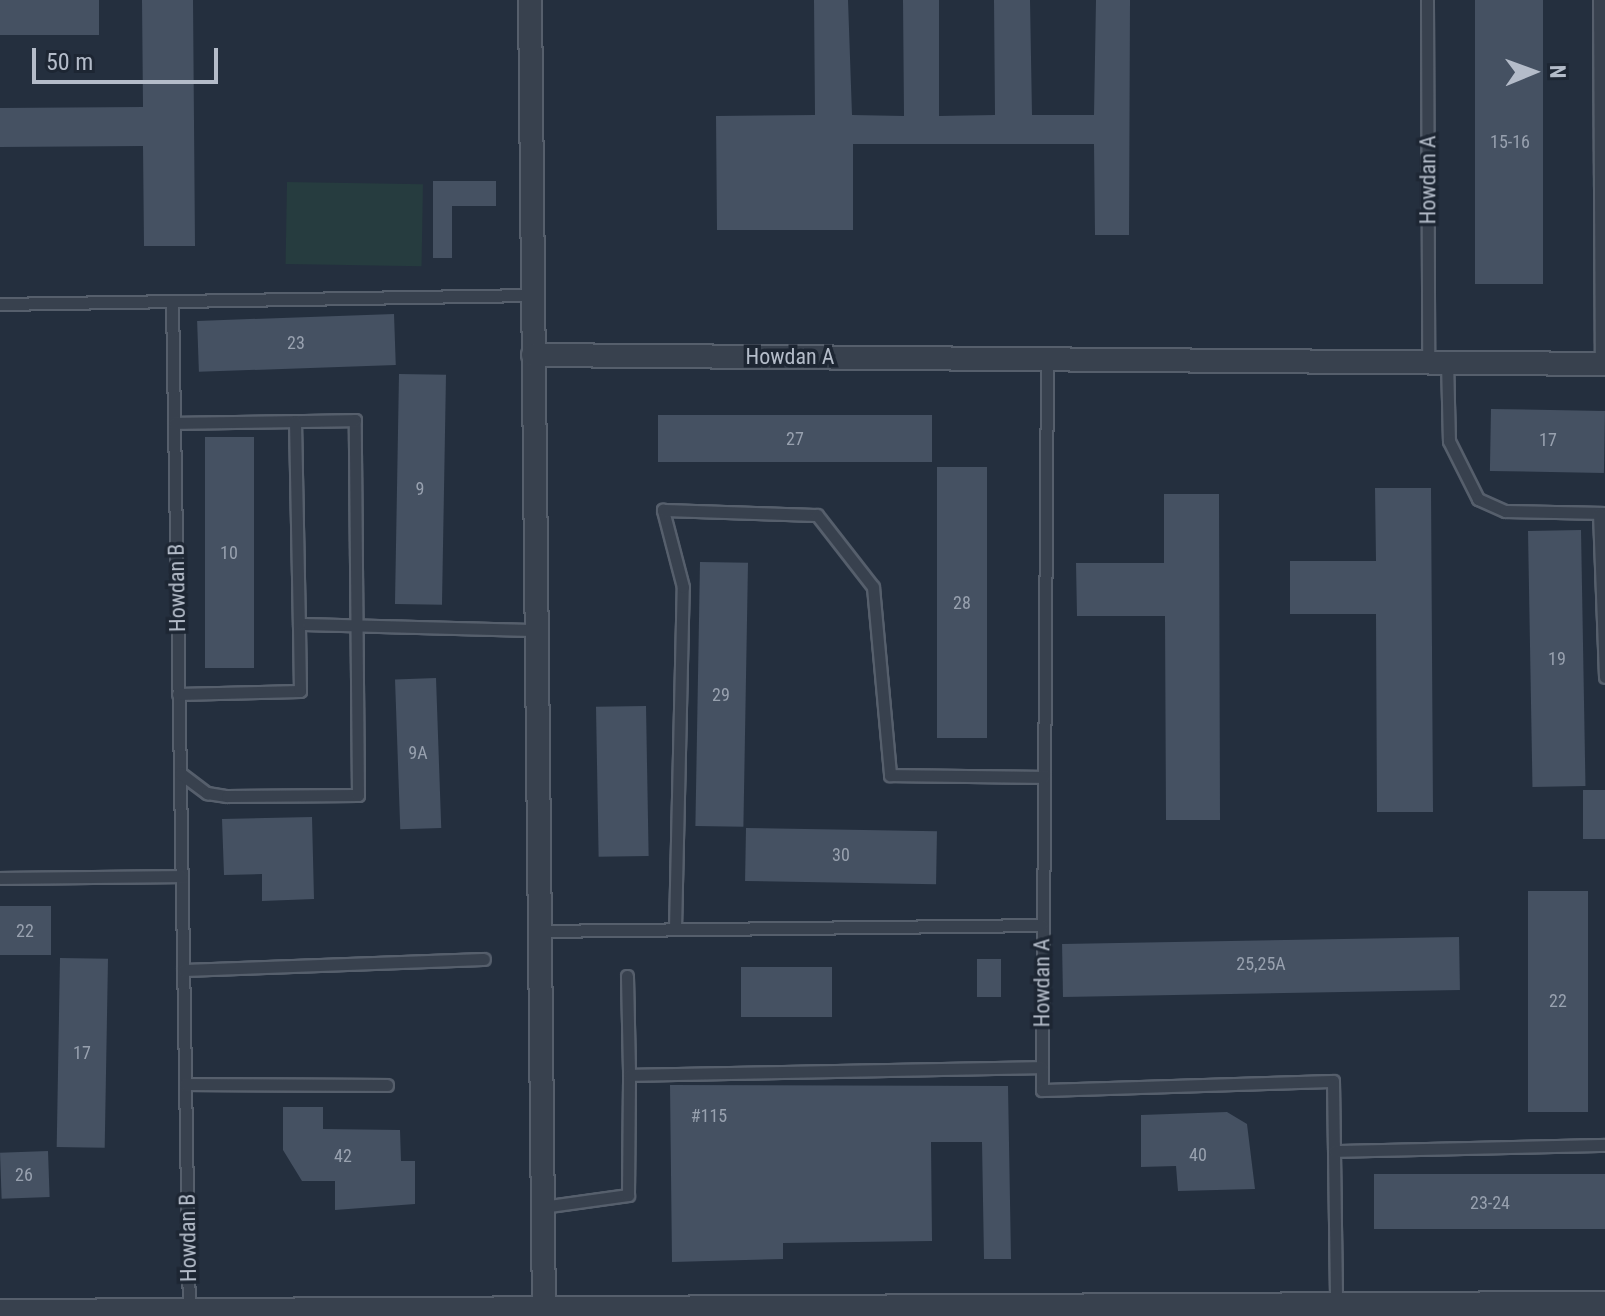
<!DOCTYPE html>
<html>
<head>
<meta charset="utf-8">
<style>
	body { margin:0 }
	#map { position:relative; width:1605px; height:1316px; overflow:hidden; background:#242f3e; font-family:"Roboto Condensed",sans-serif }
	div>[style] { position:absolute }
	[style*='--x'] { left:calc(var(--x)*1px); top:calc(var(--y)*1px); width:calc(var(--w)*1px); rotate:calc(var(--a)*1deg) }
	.green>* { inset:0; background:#263c3f; transform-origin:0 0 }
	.building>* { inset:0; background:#455162; transform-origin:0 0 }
	.roads { filter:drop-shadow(2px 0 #565f6c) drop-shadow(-2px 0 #565f6c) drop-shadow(0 2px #565f6c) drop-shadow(0 -2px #565f6c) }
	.service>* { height:11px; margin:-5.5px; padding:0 5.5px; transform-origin:5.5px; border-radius:5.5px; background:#38414e }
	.minor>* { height:22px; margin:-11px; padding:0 11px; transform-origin:11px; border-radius:11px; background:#38414e }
	.tertiary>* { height:28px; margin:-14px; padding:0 14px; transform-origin:14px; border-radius:14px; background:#38414e }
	span { translate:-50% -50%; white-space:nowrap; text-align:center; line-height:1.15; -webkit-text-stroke:7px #1d2633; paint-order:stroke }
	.number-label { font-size:18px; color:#98a1af }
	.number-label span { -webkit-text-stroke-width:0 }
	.street-label { font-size:22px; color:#b4bcc9 }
	.north { position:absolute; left:1493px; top:32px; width:80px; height:80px; -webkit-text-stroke:6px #1d2633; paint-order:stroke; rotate:89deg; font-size:22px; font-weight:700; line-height:32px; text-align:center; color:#b4bcc9 }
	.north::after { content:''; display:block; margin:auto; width:28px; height:36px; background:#b4bcc9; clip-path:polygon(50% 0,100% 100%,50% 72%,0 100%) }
	.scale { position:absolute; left:32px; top:48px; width:186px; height:36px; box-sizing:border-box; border:4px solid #b4bcc9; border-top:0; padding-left:10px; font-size:24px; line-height:28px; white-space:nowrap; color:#b4bcc9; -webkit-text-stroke:6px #1d2633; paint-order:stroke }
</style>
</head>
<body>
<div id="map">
	<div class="green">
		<div style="left:287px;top:182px;width:136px;height:82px;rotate:1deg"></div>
	</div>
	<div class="building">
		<div style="left:0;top:0;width:99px;height:35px"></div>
		<div style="clip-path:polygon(142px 0,193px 0,195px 246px,144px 246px,143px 146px,0 147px,0 108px,143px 107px)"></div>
		<div style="clip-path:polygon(814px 0,848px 0,852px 115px,904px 116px,903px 0,939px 0,939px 116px,995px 115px,994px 0,1030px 0,1032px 115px,1094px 115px,1096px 0,1130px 0,1129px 235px,1095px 235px,1094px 144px,853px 144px,853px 230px,717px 230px,716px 116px,815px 115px)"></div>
		<div style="left:1475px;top:0;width:68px;height:284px"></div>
		<div style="clip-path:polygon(433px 181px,496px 181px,496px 206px,452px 206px,452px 258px,433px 258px)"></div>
		<div style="left:394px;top:314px;width:51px;height:197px;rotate:88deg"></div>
		<div style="left:399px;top:374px;width:47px;height:230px;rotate:1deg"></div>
		<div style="left:1491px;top:409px;width:114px;height:62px;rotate:1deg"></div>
		<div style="left:658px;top:415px;width:274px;height:47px"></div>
		<div style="left:205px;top:437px;width:49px;height:231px"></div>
		<div style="left:937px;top:467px;width:50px;height:271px"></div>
		<div style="clip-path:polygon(1375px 488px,1431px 488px,1433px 812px,1377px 812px,1376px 614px,1290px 614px,1290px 561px,1376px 561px)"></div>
		<div style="clip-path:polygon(1164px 494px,1219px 494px,1220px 820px,1166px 820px,1165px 616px,1077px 616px,1076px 563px,1164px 563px)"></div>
		<div style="left:1581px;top:530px;width:256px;height:53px;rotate:89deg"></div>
		<div style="left:700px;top:562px;width:48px;height:264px;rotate:1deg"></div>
		<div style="left:436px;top:678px;width:150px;height:41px;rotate:88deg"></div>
		<div style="left:646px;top:706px;width:150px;height:50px;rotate:89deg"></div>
		<div style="left:1583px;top:790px;width:22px;height:49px"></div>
		<div style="clip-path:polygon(312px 817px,314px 899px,262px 901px,262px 874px,224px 875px,222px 819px)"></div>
		<div style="left:746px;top:828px;width:191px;height:53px;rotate:1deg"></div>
		<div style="left:1528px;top:891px;width:60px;height:221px"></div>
		<div style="left:0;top:906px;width:51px;height:49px"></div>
		<div style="left:1459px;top:937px;width:53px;height:397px;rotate:89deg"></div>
		<div style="left:60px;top:958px;width:48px;height:189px;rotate:1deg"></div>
		<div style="left:977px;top:959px;width:24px;height:38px"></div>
		<div style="left:741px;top:967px;width:91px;height:50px"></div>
		<div style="clip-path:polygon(670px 1085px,1008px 1086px,1011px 1259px,984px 1259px,982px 1142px,931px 1142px,932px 1241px,783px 1243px,783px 1259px,672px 1262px)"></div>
		<div style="clip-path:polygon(283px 1107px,323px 1107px,323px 1129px,400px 1130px,401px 1161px,415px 1161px,415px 1204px,335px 1210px,335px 1181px,302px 1181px,283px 1150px)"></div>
		<div style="clip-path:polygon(1227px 1112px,1247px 1124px,1255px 1189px,1178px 1191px,1176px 1166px,1141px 1167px,1141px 1115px)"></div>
		<div style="left:48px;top:1151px;width:46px;height:48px;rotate:88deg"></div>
		<div style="left:1605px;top:1174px;width:55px;height:231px;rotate:90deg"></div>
	</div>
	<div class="roads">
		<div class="service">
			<div style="--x:1427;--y:0;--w:361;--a:89.8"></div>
			<div style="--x:1599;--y:0;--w:364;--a:89.7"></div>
			<div style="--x:172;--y:301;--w:1011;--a:89.04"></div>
			<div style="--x:0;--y:304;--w:532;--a:-0.97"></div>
			<div style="--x:1047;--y:359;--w:731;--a:90.39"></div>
			<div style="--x:1042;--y:1090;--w:291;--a:-1.8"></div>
			<div style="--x:1333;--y:1081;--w:224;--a:89.2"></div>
			<div style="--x:1447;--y:361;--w:80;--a:88.6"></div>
			<div style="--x:1449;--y:441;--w:65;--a:63.4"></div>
			<div style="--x:1478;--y:499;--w:30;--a:24"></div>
			<div style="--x:1505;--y:511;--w:100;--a:1.1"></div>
			<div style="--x:174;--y:423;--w:121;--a:-0.9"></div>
			<div style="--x:1599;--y:513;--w:164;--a:87.9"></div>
			<div style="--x:178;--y:694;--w:122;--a:-1.4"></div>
			<div style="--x:300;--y:691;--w:67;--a:-90.9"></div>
			<div style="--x:299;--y:624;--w:236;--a:1.5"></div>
			<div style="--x:180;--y:773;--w:34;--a:37"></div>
			<div style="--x:207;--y:793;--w:20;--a:9"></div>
			<div style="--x:227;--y:796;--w:131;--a:-0.4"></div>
			<div style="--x:358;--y:795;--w:375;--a:-90.5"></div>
			<div style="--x:355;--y:420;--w:60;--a:179"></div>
			<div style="--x:295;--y:421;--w:203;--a:88.9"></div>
			<div style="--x:0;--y:878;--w:182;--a:-0.6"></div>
			<div style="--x:675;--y:929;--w:342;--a:-88.7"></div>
			<div style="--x:683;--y:587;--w:80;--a:-104.6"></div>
			<div style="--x:663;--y:510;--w:154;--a:1.9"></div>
			<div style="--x:817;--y:515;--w:91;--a:52.1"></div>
			<div style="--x:873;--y:587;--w:189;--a:84.8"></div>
			<div style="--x:890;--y:775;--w:154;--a:0.7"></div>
			<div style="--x:539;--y:931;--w:503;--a:-0.68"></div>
			<div style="--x:183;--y:970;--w:301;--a:-2.1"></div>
			<div style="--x:627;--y:976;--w:99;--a:88.8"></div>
			<div style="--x:185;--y:1084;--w:202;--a:0.3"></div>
			<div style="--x:1334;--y:1151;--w:271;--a:-1.3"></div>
			<div style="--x:542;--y:1207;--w:87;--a:-7.9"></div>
			<div style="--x:628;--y:1195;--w:120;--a:-89.5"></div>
			<div style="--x:629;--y:1075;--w:413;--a:-1.1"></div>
		</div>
		<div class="minor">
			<div style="--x:530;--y:0;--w:1311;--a:89.39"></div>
			<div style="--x:533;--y:355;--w:1072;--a:0.48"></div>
		</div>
		<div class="tertiary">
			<div style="--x:0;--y:1314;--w:1605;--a:-0.29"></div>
		</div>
	</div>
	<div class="number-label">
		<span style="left:1510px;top:142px">15-16</span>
		<span style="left:296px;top:343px">23</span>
		<span style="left:795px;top:439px">27</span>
		<span style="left:1548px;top:440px">17</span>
		<span style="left:420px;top:489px">9</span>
		<span style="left:229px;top:553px">10</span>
		<span style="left:962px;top:603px">28</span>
		<span style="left:1557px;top:659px">19</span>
		<span style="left:721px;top:695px">29</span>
		<span style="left:418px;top:753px">9A</span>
		<span style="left:841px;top:855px">30</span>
		<span style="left:25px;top:931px">22</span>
		<span style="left:1261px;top:964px">25,25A</span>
		<span style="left:1558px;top:1001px">22</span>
		<span style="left:82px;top:1053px">17</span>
		<span style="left:709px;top:1116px">#115</span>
		<span style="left:1198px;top:1155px">40</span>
		<span style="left:343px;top:1156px">42</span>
		<span style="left:24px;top:1175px">26</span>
		<span style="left:1490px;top:1203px">23-24</span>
	</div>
	<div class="street-label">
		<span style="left:1428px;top:180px;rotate:-90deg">Howdan A</span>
		<span style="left:790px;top:357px">Howdan A</span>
		<span style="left:177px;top:588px;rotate:-91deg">Howdan B</span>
		<span style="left:1042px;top:983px;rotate:-90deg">Howdan A</span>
		<span style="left:188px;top:1238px;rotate:-91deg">Howdan B</span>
	</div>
	<div class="north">N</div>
	<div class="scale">50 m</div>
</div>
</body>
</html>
